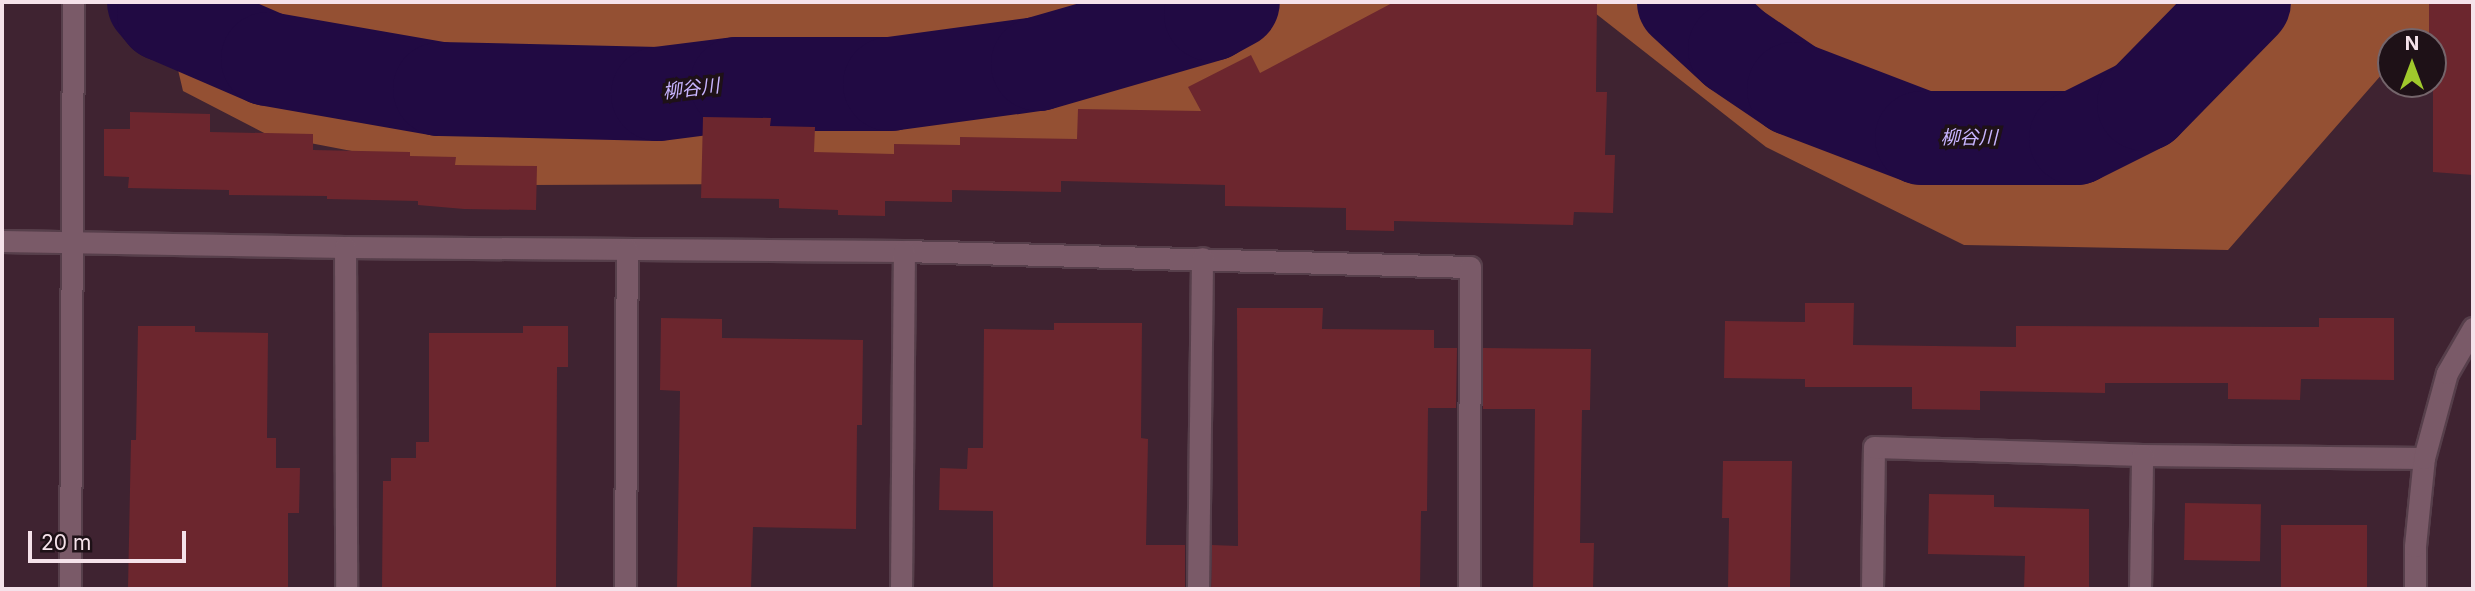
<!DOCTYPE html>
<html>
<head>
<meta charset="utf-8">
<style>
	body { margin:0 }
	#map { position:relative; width:2475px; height:591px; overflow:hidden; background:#3f2331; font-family:Inter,"Noto Sans JP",sans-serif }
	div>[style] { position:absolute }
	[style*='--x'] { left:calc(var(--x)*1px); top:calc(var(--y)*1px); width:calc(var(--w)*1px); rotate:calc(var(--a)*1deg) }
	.forest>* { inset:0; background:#945033 }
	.river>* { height:94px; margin:-47px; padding:0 47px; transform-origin:47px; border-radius:47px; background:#210a43 }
	.building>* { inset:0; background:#6c262e; transform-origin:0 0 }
	.roads { filter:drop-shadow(2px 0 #573f4b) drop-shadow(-2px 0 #573f4b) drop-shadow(0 2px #573f4b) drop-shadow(0 -2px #573f4b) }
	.minor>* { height:21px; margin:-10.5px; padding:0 10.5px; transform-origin:10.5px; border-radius:10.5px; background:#7a5a68 }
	span { translate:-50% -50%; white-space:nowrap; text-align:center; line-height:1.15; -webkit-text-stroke:7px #1e1117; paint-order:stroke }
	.water-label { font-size:19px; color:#c8b5ff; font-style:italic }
	.frame { position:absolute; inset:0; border:4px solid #f5e2ea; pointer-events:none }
	.north { position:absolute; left:2377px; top:28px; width:70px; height:70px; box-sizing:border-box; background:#1e1117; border:2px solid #74656b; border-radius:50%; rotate:0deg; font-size:19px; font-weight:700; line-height:28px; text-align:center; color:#f5e2ea }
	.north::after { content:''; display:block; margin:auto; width:24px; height:32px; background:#a0c92c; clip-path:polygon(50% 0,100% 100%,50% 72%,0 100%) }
	.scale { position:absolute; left:28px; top:531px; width:158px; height:32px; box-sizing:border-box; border:4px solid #f5e2ea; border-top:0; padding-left:9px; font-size:21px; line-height:24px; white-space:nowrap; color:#f5e2ea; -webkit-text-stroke:5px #1e1117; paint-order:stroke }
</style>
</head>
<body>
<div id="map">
	<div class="forest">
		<div style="clip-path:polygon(162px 2px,1455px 2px,1439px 4px,1139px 150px,779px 184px,529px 185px,268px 135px,183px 91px)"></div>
		<div style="clip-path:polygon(1581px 2px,2473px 2px,2473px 21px,2433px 44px,2391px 42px,2391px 68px,2383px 73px,2228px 250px,1964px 245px,1766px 147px)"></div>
	</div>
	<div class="river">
		<div style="--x:154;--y:2;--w:16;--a:50"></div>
		<div style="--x:164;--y:14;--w:113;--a:23.4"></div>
		<div style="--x:268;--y:59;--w:175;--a:9.9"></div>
		<div style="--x:440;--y:89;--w:218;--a:1.3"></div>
		<div style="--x:658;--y:94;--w:80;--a:-7.2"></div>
		<div style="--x:737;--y:84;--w:153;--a:0"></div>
		<div style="--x:890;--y:84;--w:149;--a:-7.7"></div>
		<div style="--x:1038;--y:64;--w:180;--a:-16.1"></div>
		<div style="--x:1211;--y:14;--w:25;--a:-29"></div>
		<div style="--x:1684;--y:2;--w:69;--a:42.7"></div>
		<div style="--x:1735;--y:49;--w:71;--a:34.1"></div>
		<div style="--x:1794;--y:89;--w:137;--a:20.9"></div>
		<div style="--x:1922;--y:138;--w:154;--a:0"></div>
		<div style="--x:2076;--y:138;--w:76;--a:-26.6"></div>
		<div style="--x:2144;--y:104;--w:143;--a:-45.6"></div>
	</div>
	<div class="building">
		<div style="clip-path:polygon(1394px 2px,1597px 3px,1596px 92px,1607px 92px,1605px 155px,1615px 155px,1613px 213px,1574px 212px,1573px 225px,1394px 221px,1394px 231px,1346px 230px,1346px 208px,1225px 206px,1225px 185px,1061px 181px,1061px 192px,952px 190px,952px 202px,885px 201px,885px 216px,838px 215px,838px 210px,779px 208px,779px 199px,701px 198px,703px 117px,771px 118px,770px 126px,815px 127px,814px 152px,894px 154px,894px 144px,960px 145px,960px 137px,1077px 139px,1078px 109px,1201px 111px,1188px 87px,1251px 55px,1260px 73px)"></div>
		<div style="clip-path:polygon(2429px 2px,2473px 2px,2473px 175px,2433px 172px,2433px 42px,2429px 42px)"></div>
		<div style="clip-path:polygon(130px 112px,210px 114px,210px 132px,313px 134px,313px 150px,410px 152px,410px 156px,456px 157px,455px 165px,537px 166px,536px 210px,464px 209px,418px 205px,418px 201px,327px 199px,327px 196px,229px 195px,229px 190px,128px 188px,129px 177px,104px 176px,104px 129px,130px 129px)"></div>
		<div style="clip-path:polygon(1805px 303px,1854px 303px,1853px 345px,2016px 347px,2016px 326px,2319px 327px,2319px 318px,2394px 318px,2394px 380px,2301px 379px,2300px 400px,2228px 399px,2228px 383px,2105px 383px,2105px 393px,1980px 391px,1980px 410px,1912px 409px,1912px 387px,1805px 387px,1805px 379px,1724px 378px,1725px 321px,1805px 322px)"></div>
		<div style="clip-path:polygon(1237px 308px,1323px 308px,1322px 329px,1434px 330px,1434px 348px,1457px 348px,1456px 408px,1428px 408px,1427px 511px,1421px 511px,1420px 589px,1211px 589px,1212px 545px,1238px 546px)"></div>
		<div style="clip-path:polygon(661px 318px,722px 319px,722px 338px,863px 340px,862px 425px,857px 425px,856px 529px,753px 527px,751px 589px,677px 589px,680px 391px,660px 390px)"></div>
		<div style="clip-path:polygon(1054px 323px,1142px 323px,1141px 438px,1148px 439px,1146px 545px,1185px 545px,1185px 589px,993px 589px,993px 511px,939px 510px,940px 468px,967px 469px,968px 448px,983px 448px,984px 329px,1054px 330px)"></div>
		<div style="clip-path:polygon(138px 326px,195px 326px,195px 332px,268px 333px,267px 438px,276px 438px,276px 468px,300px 468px,299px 513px,288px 513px,288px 589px,128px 589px,131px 440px,136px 440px)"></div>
		<div style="clip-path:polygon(523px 326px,568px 326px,568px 367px,557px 367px,556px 589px,382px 589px,383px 481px,391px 481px,391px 458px,416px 458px,416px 442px,429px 442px,429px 333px,523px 333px)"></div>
		<div style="clip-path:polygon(1483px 348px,1591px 349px,1590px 410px,1582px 410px,1580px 543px,1594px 543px,1593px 589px,1533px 589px,1535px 409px,1483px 409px)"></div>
		<div style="clip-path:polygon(1723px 461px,1792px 461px,1790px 589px,1728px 589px,1729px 518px,1722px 518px)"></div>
		<div style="clip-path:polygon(1929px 494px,1994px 495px,1994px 507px,2089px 509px,2089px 589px,2024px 589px,2025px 556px,1928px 554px)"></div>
		<div style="left:2185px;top:503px;width:76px;height:57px;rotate:1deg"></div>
		<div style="left:2281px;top:525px;width:86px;height:64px"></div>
	</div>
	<div class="roads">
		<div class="minor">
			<div style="--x:2;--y:241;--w:343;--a:1"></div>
			<div style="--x:345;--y:247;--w:559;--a:0.41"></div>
			<div style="--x:904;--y:251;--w:566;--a:1.62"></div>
			<div style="--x:1470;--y:267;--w:322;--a:90.2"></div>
			<div style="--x:345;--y:247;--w:342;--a:89.8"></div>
			<div style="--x:70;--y:589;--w:587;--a:-89.71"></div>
			<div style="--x:625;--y:589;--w:340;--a:-89.7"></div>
			<div style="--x:901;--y:589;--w:338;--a:-89.5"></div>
			<div style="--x:1198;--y:589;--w:331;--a:-89.3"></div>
			<div style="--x:1872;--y:589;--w:142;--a:-89.2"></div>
			<div style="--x:1874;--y:447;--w:268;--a:1.7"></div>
			<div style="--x:2142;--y:455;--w:282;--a:0.6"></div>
			<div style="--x:2140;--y:589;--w:134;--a:-89.1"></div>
			<div style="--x:2415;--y:589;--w:43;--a:-90"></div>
			<div style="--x:2415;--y:546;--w:88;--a:-84.2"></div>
			<div style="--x:2424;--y:458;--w:88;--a:-74.9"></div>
			<div style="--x:2447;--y:373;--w:52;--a:-60"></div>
		</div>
	</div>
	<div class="water-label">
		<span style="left:691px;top:89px;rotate:-7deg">柳谷川</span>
		<span style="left:1969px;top:138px">柳谷川</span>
	</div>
	<div class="frame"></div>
	<div class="north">N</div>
	<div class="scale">20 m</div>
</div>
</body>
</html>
